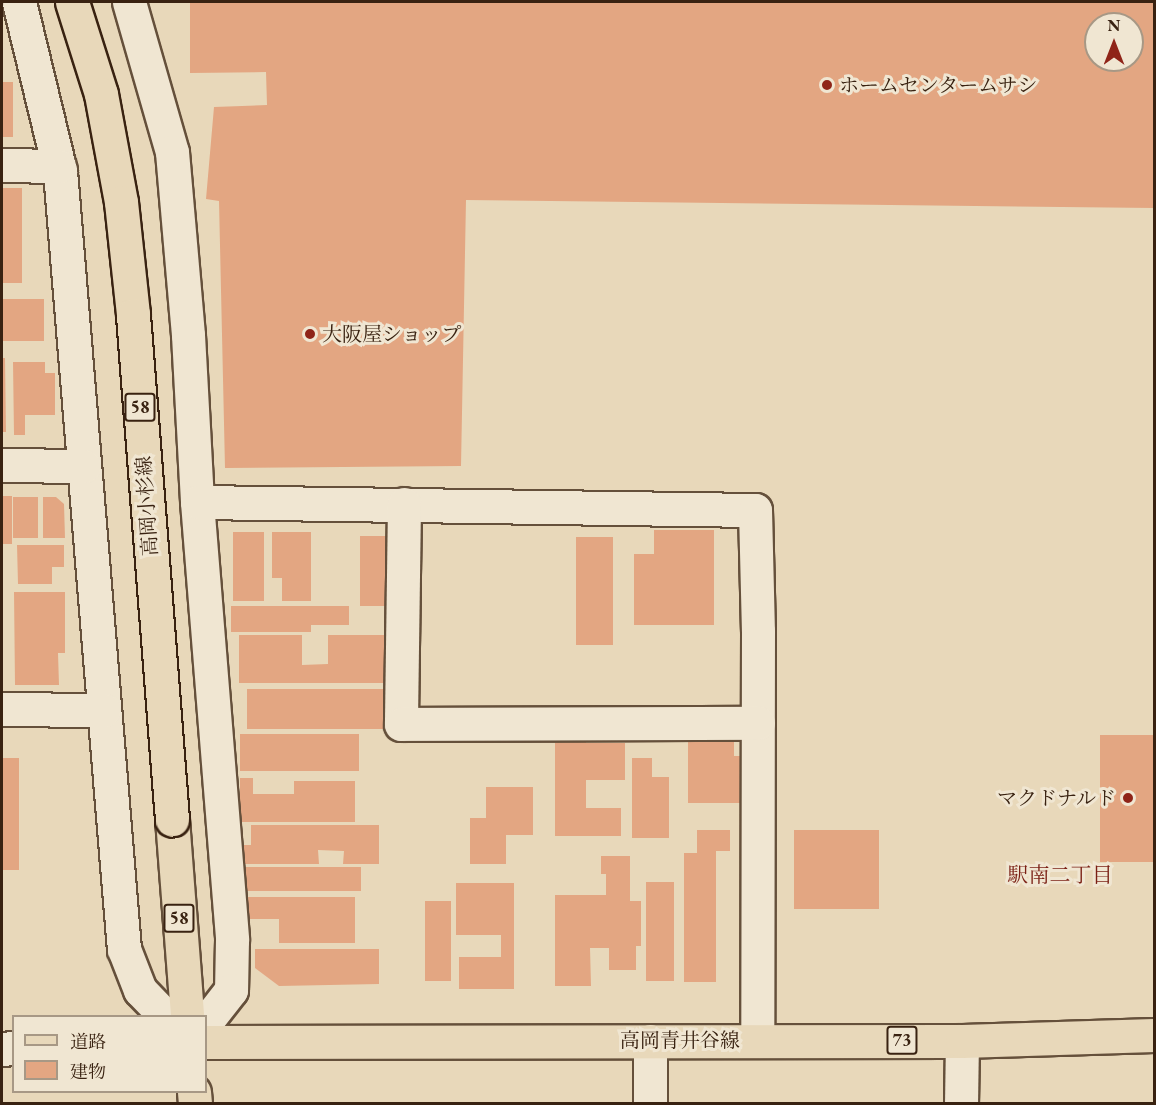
<!DOCTYPE html>
<html>
<head>
<meta charset="utf-8">
<style>
	body { margin:0 }
	#map { position:relative; width:1156px; height:1105px; overflow:hidden; background:#e8d8ba; font-family:"EB Garamond","Noto Serif JP",serif }
	div>[style] { position:absolute }
	[style*='--x'] { left:calc(var(--x)*1px); top:calc(var(--y)*1px); width:calc(var(--w)*1px); rotate:calc(var(--a)*1deg) }
	.building>* { inset:0; background:#e3a682; transform-origin:0 0 }
	.roads { filter:drop-shadow(2px 0 #65503b) drop-shadow(-2px 0 #65503b) drop-shadow(0 2px #65503b) drop-shadow(0 -2px #65503b) }
	.minor>* { height:33px; margin:-16.5px; padding:0 16.5px; transform-origin:16.5px; border-radius:16.5px; background:#f0e6d2 }
	.tertiary>* { height:33px; margin:-16.5px; padding:0 16.5px; transform-origin:16.5px; border-radius:16.5px; background:#f0e6d2 }
	.primary>* { height:33px; margin:-16.5px; padding:0 16.5px; transform-origin:16.5px; border-radius:16.5px; background:#e8d8ba }
	.bridges { filter:drop-shadow(2px 0 #392211) drop-shadow(-2px 0 #392211) drop-shadow(0 2px #392211) drop-shadow(0 -2px #392211) }
	.primary-bridge>* { height:33px; margin:-16.5px; padding:0 16.5px; transform-origin:16.5px; border-radius:16.5px; background:#e8d8ba }
	.dots>* { width:16px; height:16px; translate:-50% -50%; box-sizing:border-box; border:3px solid #f0e6d2; border-radius:50% }
	span { translate:-50% -50%; white-space:nowrap; text-align:center; line-height:1.15; -webkit-text-stroke:6px #f0e6d2; paint-order:stroke }
	.shield-label span { padding:2px 4px; background:#f0e6d2; border:2px solid; border-radius:4px; -webkit-text-stroke-width:0 }
	.shield-label { font-size:18px; color:#392211; font-weight:700 }
	.poi-label { font-size:20px; color:#392211 }
	.left { translate:0 -50%; text-align:left }
	.right { translate:-100% -50%; text-align:right }
	.street-label { font-size:20px; color:#392211 }
	.neighbourhood-label { font-size:21px; color:#7a1f14 }
	.frame { position:absolute; inset:0; border:3px solid #392211; pointer-events:none }
	.legend { position:absolute; left:12px; top:1015px; width:195px; height:78px; box-sizing:border-box; background:#f0e6d2; border:2px solid #a79885; margin:0; padding:8px 10px; list-style:none; font-size:18px; color:#392211 }
	.legend li { display:flex; align-items:center; gap:12px; height:30px }
	.legend b { width:30px; border:2px solid #a79885 }
	.north { position:absolute; left:1084px; top:12px; width:60px; height:60px; box-sizing:border-box; background:#f0e6d2; border:2px solid #a79885; border-radius:50%; rotate:0deg; font-size:16px; font-weight:700; line-height:24px; text-align:center; color:#392211 }
	.north::after { content:''; display:block; margin:auto; width:21px; height:27px; background:#8f2418; clip-path:polygon(50% 0,100% 100%,50% 72%,0 100%) }
</style>
</head>
<body>
<div id="map">
	<div class="building">
		<div style="clip-path:polygon(evenodd,190px 2px,1154px 2px,1154px 208px,466px 200px,461px 466px,225px 468px,219px 201px,206px 199px,214px 107px,267px 105px,266px 72px,190px 73px,190px 2px,1096px 24px,1132px 24px,1132px 60px,1096px 60px,1096px 24px)"></div>
		<div style="left:2px;top:82px;width:11px;height:55px"></div>
		<div style="left:2px;top:188px;width:20px;height:95px"></div>
		<div style="left:2px;top:299px;width:42px;height:42px"></div>
		<div style="clip-path:polygon(2px 358px,5px 358px,6px 432px,2px 432px)"></div>
		<div style="clip-path:polygon(13px 362px,45px 362px,45px 373px,55px 373px,55px 415px,25px 415px,25px 435px,14px 435px)"></div>
		<div style="left:2px;top:496px;width:10px;height:48px"></div>
		<div style="left:13px;top:497px;width:25px;height:41px"></div>
		<div style="clip-path:polygon(43px 497px,56px 497px,64px 504px,65px 538px,43px 538px)"></div>
		<div style="clip-path:polygon(654px 530px,714px 530px,714px 625px,634px 625px,634px 554px,654px 554px)"></div>
		<div style="left:233px;top:532px;width:31px;height:69px"></div>
		<div style="clip-path:polygon(272px 532px,311px 532px,311px 601px,282px 601px,282px 578px,272px 578px)"></div>
		<div style="left:360px;top:536px;width:37px;height:70px"></div>
		<div style="left:576px;top:537px;width:37px;height:108px"></div>
		<div style="clip-path:polygon(17px 545px,64px 545px,64px 567px,52px 567px,52px 584px,18px 584px)"></div>
		<div style="clip-path:polygon(14px 592px,65px 592px,65px 653px,58px 653px,59px 685px,15px 685px)"></div>
		<div style="clip-path:polygon(231px 606px,349px 606px,349px 625px,311px 625px,311px 632px,231px 632px)"></div>
		<div style="clip-path:polygon(239px 635px,302px 635px,302px 665px,328px 664px,328px 635px,387px 635px,387px 683px,239px 683px)"></div>
		<div style="left:247px;top:689px;width:139px;height:40px"></div>
		<div style="left:240px;top:734px;width:119px;height:37px"></div>
		<div style="clip-path:polygon(555px 735px,586px 735px,586px 743px,625px 743px,625px 780px,586px 780px,586px 808px,621px 808px,621px 836px,555px 836px)"></div>
		<div style="left:1100px;top:735px;width:54px;height:127px"></div>
		<div style="clip-path:polygon(688px 740px,734px 740px,734px 756px,753px 756px,753px 803px,688px 803px)"></div>
		<div style="left:2px;top:758px;width:17px;height:112px"></div>
		<div style="clip-path:polygon(632px 758px,652px 758px,652px 777px,669px 777px,669px 838px,632px 838px)"></div>
		<div style="clip-path:polygon(240px 778px,253px 778px,253px 794px,294px 794px,294px 781px,355px 781px,355px 822px,240px 822px)"></div>
		<div style="clip-path:polygon(486px 787px,533px 787px,533px 835px,506px 835px,506px 864px,470px 864px,470px 818px,486px 818px)"></div>
		<div style="clip-path:polygon(251px 825px,379px 825px,379px 864px,343px 864px,344px 851px,318px 850px,319px 864px,239px 864px,239px 845px,251px 845px)"></div>
		<div style="clip-path:polygon(697px 830px,730px 830px,730px 851px,716px 851px,716px 982px,684px 982px,684px 853px,697px 853px)"></div>
		<div style="left:794px;top:830px;width:85px;height:79px"></div>
		<div style="clip-path:polygon(601px 856px,630px 856px,630px 901px,641px 901px,641px 946px,636px 946px,636px 970px,609px 970px,609px 948px,590px 948px,591px 986px,555px 986px,555px 895px,606px 895px,606px 874px,601px 874px)"></div>
		<div style="left:361px;top:867px;width:24px;height:119px;rotate:90deg"></div>
		<div style="left:646px;top:882px;width:28px;height:99px"></div>
		<div style="clip-path:polygon(456px 883px,514px 883px,514px 989px,459px 989px,459px 957px,501px 957px,501px 935px,456px 935px)"></div>
		<div style="clip-path:polygon(246px 897px,355px 897px,355px 943px,279px 943px,279px 919px,246px 919px)"></div>
		<div style="left:425px;top:901px;width:26px;height:80px"></div>
		<div style="clip-path:polygon(255px 949px,379px 949px,379px 984px,279px 986px,255px 968px)"></div>
	</div>
	<div class="roads">
		<div class="minor">
			<div style="--x:19;--y:2;--w:174;--a:76.4"></div>
			<div style="--x:60;--y:171;--w:781;--a:85.3"></div>
			<div style="--x:124;--y:949;--w:44;--a:68.7"></div>
			<div style="--x:140;--y:990;--w:36;--a:46"></div>
			<div style="--x:129;--y:2;--w:156;--a:74"></div>
			<div style="--x:172;--y:152;--w:184;--a:85"></div>
			<div style="--x:188;--y:335;--w:167;--a:86.9"></div>
			<div style="--x:197;--y:502;--w:439;--a:85.4"></div>
			<div style="--x:232;--y:940;--w:50;--a:91.1"></div>
			<div style="--x:231;--y:990;--w:41;--a:128"></div>
			<div style="--x:2;--y:165;--w:57;--a:1"></div>
			<div style="--x:2;--y:465;--w:82;--a:0.7"></div>
			<div style="--x:197;--y:502;--w:558;--a:0.82"></div>
			<div style="--x:755;--y:510;--w:121;--a:88.6"></div>
			<div style="--x:758;--y:631;--w:409;--a:90.1"></div>
			<div style="--x:404;--y:504;--w:220;--a:90.8"></div>
			<div style="--x:401;--y:724;--w:357;--a:-0.2"></div>
			<div style="--x:2;--y:709;--w:102;--a:0.6"></div>
			<div style="--x:650;--y:1104;--w:63;--a:-90"></div>
			<div style="--x:961;--y:1104;--w:63;--a:-89.1"></div>
		</div>
		<div class="tertiary">
			<div style="--x:2;--y:1049;--w:12;--a:-5"></div>
		</div>
		<div class="primary">
			<div style="--x:172;--y:819;--w:198;--a:85.6"></div>
			<div style="--x:206;--y:1042;--w:756;--a:-0.08"></div>
			<div style="--x:962;--y:1041;--w:192;--a:-1.8"></div>
			<div style="--x:194;--y:1092;--w:12;--a:85"></div>
		</div>
	</div>
	<div class="bridges">
		<div class="primary-bridge">
			<div style="--x:72;--y:2;--w:96;--a:72.5"></div>
			<div style="--x:101;--y:94;--w:110;--a:79.5"></div>
			<div style="--x:121;--y:202;--w:114;--a:83.9"></div>
			<div style="--x:133;--y:315;--w:506;--a:85.58"></div>
		</div>
	</div>
	<div class="dots">
		<div style="left:827px;top:85px;background:#8f2418"></div>
		<div style="left:310px;top:334px;background:#8f2418"></div>
		<div style="left:1128px;top:798px;background:#8f2418"></div>
	</div>
	<div class="shield-label">
		<span style="left:140px;top:407px">58</span>
		<span style="left:179px;top:918px">58</span>
		<span style="left:902px;top:1040px">73</span>
	</div>
	<div class="poi-label">
		<span class="left" style="left:839px;top:85px">ホームセンタームサシ</span>
		<span class="left" style="left:322px;top:334px">大阪屋ショップ</span>
		<span class="right" style="left:1116px;top:798px">マクドナルド</span>
	</div>
	<div class="street-label">
		<span style="left:147px;top:506px;rotate:-94deg">高岡小杉線</span>
		<span style="left:680px;top:1040px">高岡青井谷線</span>
	</div>
	<div class="neighbourhood-label">
		<span style="left:1060px;top:875px">駅南二丁目</span>
	</div>
	<div class="frame"></div>
	<ul class="legend">
	<li><b style="height:8px;background:#e8d8ba"></b>道路</li>
	<li><b style="height:16px;background:#e3a682"></b>建物</li>
	</ul>
	<div class="north">N</div>
</div>
</body>
</html>
